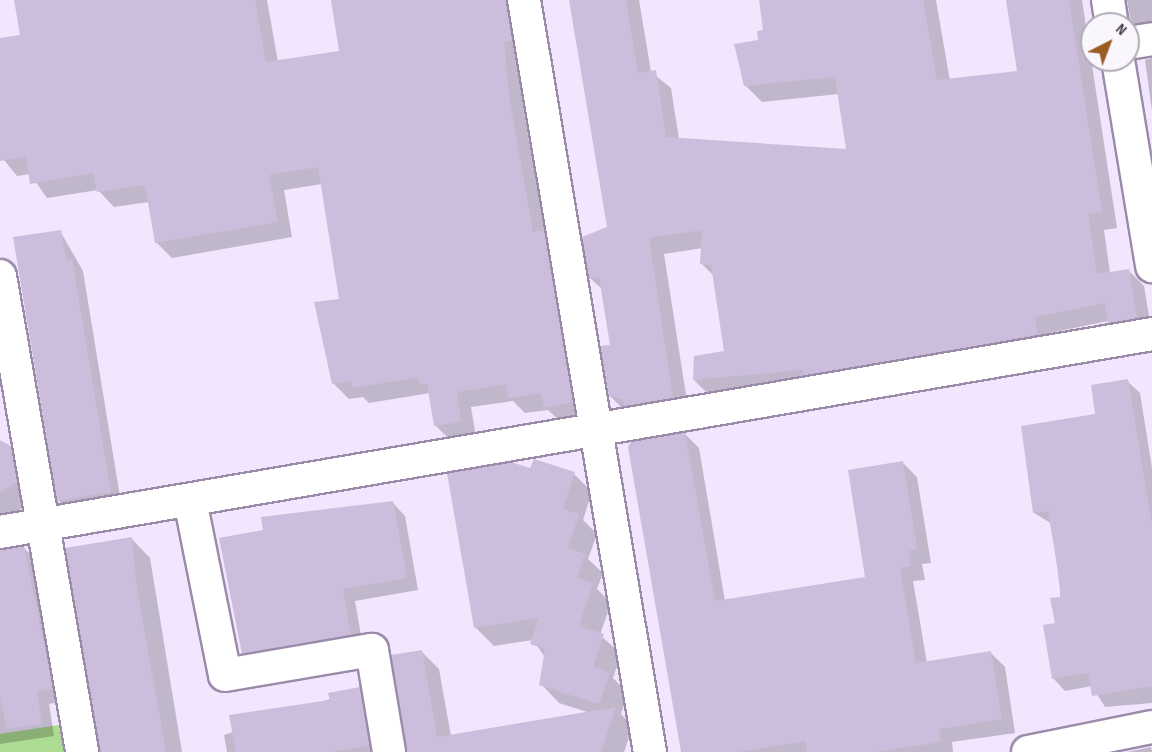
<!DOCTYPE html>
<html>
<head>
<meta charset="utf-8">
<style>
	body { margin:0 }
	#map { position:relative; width:1152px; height:752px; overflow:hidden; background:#f2e5fe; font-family:"Sofia Sans Condensed",sans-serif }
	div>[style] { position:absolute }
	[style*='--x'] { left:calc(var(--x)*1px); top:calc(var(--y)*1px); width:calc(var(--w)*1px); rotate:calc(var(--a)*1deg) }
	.green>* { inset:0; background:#acdb93 }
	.shadow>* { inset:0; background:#0003 }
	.building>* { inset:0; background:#cdbddc }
	.roads { filter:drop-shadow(2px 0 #9b8ba9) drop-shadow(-2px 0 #9b8ba9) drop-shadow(0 2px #9b8ba9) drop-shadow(0 -2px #9b8ba9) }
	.minor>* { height:32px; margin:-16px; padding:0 16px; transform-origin:16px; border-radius:16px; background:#fff }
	span { translate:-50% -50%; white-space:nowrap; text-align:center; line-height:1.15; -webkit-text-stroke:4.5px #faf6fd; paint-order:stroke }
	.north { position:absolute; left:1080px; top:12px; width:60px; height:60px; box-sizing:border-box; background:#faf6fd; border:2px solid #b0abb4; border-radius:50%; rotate:42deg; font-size:16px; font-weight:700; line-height:24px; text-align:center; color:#403a46 }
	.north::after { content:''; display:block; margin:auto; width:21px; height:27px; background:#9a5c22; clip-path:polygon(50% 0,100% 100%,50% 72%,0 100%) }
</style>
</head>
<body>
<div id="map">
	<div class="green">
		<div style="clip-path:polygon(65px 724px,70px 752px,0 752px,0 734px)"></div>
	</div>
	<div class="shadow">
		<div style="clip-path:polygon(15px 0,267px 0,278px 62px,341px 52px,333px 0,517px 0,525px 118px,546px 233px,559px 247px,588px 418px,561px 422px,548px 410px,525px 413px,513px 401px,471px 407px,476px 437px,451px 441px,435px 425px,430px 393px,369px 403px,363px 397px,349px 399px,334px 384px,341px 300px,322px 184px,284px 190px,292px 237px,172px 258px,156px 242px,149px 202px,114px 207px,98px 190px,47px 198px,30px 174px,17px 176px,0 155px,0 40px,21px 36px)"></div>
		<div style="clip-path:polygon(571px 0,639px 0,651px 72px,671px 88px,679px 139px,848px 151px,839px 94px,762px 102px,746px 86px,765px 31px,760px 0,936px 0,950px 81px,1019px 73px,1008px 0,1082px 0,1117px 228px,1104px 230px,1110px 273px,1128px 270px,1144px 286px,1152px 334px,1125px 338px,1108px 321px,1050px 333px,1053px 350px,710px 396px,694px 380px,726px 352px,714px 276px,702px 264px,703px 248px,664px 254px,689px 414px,626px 412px,610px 396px,611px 346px,603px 290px,590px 278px,609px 228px)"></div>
		<div style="clip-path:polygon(1127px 0,1152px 0,1152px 39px,1131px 23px)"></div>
		<div style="clip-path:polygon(1152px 58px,1152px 111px,1145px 60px)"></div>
		<div style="clip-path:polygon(60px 231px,83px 271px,121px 503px,69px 511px,58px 500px)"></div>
		<div style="clip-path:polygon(1127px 381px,1140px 393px,1152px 468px,1152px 703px,1105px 707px,1092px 686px,1065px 691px,1053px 678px,1061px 598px,1052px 524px,1034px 513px,1097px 415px)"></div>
		<div style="clip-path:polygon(685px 434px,699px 448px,725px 601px,867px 579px,903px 463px,917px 477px,931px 563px,922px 564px,925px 580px,913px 581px,927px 663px,991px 653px,1005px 667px,1015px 733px,952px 742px,953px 752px,682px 752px)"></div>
		<div style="clip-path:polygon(0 442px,30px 467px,36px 501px,0 520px)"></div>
		<div style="clip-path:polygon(530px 470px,574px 474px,592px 492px,583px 520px,597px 534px,588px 559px,603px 573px,597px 589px,611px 603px,600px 635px,621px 654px,613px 678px,628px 693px,621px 714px,633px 726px,624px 752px,407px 752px,421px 651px,439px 669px,451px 736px,590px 713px,559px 703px,541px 684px,545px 657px,533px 640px,494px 646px,476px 628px)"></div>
		<div style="clip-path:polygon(393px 503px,405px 516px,418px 590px,355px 601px,363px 647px,256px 666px,243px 653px,265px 531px)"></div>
		<div style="clip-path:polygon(131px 538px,150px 558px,182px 752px,100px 752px,67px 549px)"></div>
		<div style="clip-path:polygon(24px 548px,37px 561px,65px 701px,49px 704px,54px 736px,0 744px,0 550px)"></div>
		<div style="clip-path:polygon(359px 689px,372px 701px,380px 752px,227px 752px,224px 735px)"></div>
		<div style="clip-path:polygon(1151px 747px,1152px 752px,1127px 752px)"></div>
	</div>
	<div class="building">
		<div style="clip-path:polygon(14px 0,255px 0,266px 62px,339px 51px,331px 0,505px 0,512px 41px,504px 42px,510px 102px,533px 232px,544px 230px,573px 402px,544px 408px,541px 393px,508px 398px,506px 384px,457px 392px,461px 422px,434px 426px,427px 384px,420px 385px,419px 377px,352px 388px,351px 381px,332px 384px,314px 302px,339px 299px,318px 167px,269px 175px,278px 222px,155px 243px,145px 185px,97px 192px,93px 173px,30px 184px,26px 157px,0 161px,0 38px,20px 35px)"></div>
		<div style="clip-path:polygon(569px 0,626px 0,638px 73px,656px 70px,666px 137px,846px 149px,835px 77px,744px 86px,734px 44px,758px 40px,757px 31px,763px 30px,759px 0,923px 0,937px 80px,1017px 71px,1006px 0,1069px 0,1102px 212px,1088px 214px,1097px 274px,1129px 269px,1137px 318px,1108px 323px,1105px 303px,1035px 317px,1038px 334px,967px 348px,804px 376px,803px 370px,693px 380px,694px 356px,724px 351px,711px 265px,700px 264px,702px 230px,649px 238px,673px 398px,624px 406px,623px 399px,609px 396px,600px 346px,610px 345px,599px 277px,589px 279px,582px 237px,607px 227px)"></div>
		<div style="clip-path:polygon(61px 230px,66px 260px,72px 259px,111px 492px,57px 501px,13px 237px)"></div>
		<div style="clip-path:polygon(1128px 379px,1152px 525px,1152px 686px,1092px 696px,1088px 673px,1052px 679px,1043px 625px,1055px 623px,1050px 598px,1060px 597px,1060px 583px,1048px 511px,1033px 513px,1021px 426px,1095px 414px,1091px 385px)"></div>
		<div style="clip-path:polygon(685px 432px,715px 601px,865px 577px,848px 470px,903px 461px,917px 549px,909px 551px,911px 566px,900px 568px,916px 663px,991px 651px,1002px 719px,939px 729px,941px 742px,876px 752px,807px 752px,805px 741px,737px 752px,681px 752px,628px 447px,631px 442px)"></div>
		<div style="clip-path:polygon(0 440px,11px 446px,17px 482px,0 493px)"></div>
		<div style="clip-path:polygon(534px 459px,575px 472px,563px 509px,579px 514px,568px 548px,585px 554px,577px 578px,593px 583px,579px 626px,604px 634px,593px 667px,610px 673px,599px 704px,539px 685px,545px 649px,530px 644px,539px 618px,474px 628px,447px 473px,511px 462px,530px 468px)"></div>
		<div style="clip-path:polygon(393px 501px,407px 578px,343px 589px,351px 635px,242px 654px,219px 538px,263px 530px,261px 517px)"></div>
		<div style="clip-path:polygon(132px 537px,137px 589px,166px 752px,100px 752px,65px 548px)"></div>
		<div style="clip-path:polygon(24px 546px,53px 689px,37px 691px,42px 724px,7px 729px,0 698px,0 550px)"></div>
		<div style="clip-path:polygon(422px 650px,437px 737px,616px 707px,601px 752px,407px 752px,391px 655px)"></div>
		<div style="clip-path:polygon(360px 687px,370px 745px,331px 752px,236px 752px,229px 715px,330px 700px,328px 693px)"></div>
	</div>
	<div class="roads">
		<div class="minor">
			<div style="--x:524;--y:0;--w:762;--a:80.49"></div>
			<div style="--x:1108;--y:0;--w:24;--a:81"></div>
			<div style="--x:1128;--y:43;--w:24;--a:-9"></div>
			<div style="--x:1118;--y:60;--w:209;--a:80.6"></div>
			<div style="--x:0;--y:276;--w:483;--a:80.2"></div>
			<div style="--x:190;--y:500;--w:178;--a:78.7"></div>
			<div style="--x:225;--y:675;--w:149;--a:-9.7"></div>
			<div style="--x:372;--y:650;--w:103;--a:80.5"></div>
			<div style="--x:0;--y:532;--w:1169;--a:-9.75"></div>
			<div style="--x:1028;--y:752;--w:126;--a:-11.4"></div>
		</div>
	</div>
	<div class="north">N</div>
</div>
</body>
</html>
